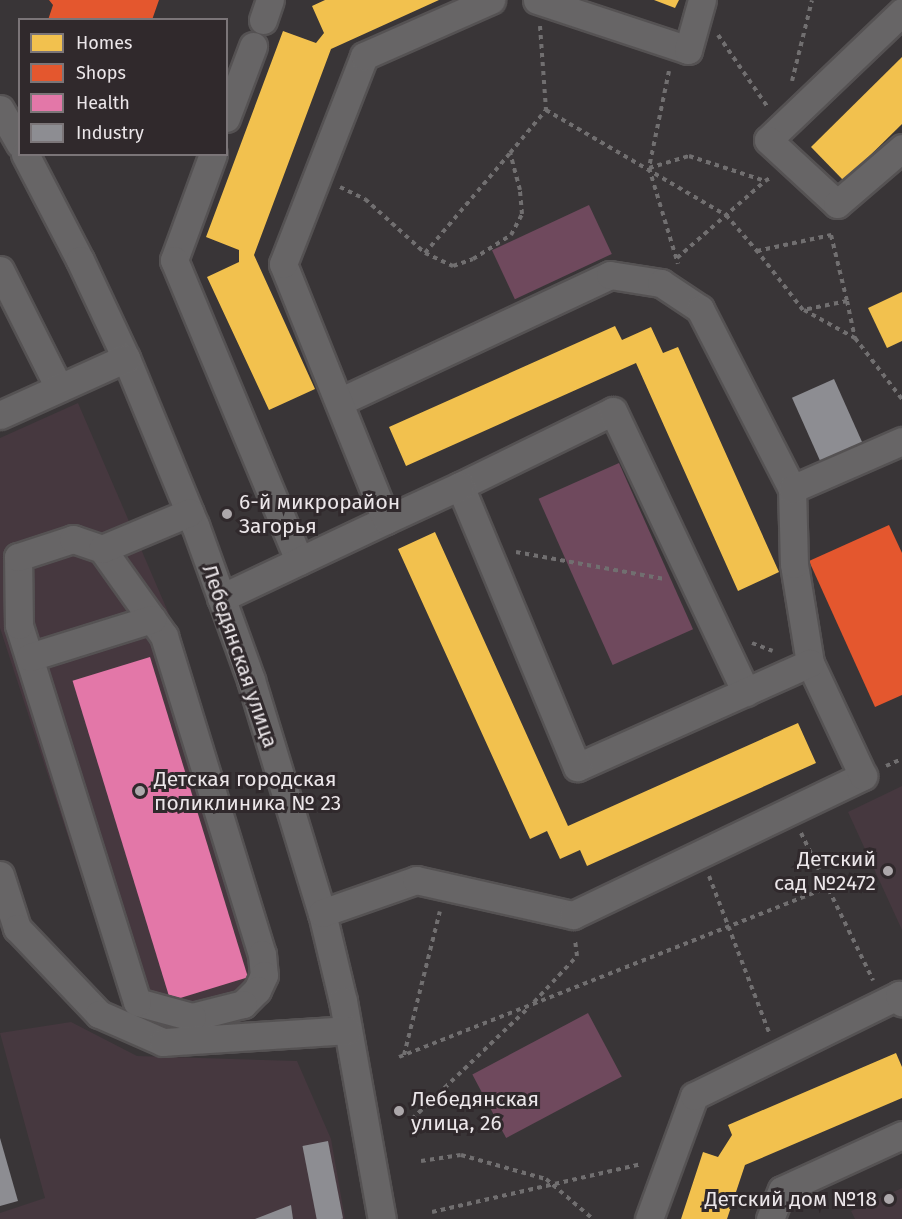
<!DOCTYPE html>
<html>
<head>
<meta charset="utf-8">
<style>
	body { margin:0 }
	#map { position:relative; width:902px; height:1219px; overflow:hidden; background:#393537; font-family:"Fira Sans",sans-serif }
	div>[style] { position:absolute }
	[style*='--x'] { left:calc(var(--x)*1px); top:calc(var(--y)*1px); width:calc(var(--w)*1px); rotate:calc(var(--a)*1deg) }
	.built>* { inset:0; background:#46383f }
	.green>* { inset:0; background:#6f495d; transform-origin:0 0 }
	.homes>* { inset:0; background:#f2c14e }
	.shops>* { inset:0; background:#e4572e }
	.health>* { inset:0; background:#e377a8; transform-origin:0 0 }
	.industry>* { inset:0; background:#8d8d92; transform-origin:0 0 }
	.path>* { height:4px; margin-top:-2px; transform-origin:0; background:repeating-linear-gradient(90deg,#716f70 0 4.5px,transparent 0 9px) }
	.roads { filter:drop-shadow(2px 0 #555253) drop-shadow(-2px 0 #555253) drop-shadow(0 2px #555253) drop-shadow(0 -2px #555253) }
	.minor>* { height:27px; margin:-13.5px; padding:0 13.5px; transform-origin:13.5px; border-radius:13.5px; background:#676566 }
	.dots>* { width:16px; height:16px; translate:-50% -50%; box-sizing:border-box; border:3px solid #30292c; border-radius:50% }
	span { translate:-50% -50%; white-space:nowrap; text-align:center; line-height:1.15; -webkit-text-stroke:6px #30292c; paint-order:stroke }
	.poi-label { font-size:21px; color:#ebe6e9 }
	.left { translate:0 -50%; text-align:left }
	.right { translate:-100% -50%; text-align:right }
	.street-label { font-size:21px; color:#ebe6e9 }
	.legend { position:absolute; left:18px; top:18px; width:210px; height:138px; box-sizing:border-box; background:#30292c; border:2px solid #7b7578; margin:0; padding:8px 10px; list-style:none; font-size:18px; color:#ebe6e9 }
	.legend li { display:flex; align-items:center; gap:12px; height:30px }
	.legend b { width:30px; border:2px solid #7b7578 }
</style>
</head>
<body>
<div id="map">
	<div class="built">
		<div style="clip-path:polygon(78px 403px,175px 628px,278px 953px,278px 977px,269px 996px,252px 1013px,194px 1027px,124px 1008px,0 628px,0 438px)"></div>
		<div style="clip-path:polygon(902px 786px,902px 930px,848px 812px)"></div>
		<div style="clip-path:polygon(71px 1022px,137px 1056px,297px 1061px,331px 1139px,345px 1219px,0 1219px,0 1213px,45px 1198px,0 1033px)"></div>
		<div style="clip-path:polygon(902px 1188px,902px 1219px,855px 1219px,851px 1211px)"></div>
	</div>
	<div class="green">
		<div style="left:589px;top:205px;width:54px;height:107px;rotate:65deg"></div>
		<div style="left:619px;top:463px;width:182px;height:88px;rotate:66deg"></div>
		<div style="left:588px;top:1013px;width:72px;height:131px;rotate:62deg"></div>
	</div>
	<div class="homes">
		<div style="clip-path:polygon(325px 0,439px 0,331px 49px,254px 255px,315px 389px,269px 410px,207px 277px,239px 262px,239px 250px,206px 237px,283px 31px,316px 43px,324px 33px,312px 6px)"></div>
		<div style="clip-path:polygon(654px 0,679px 0,675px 8px)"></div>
		<div style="clip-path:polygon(902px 57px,902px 124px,844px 181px,811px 147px)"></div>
		<div style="clip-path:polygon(902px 292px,902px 341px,887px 348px,868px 308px)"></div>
		<div style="clip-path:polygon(615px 326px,622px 340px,651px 327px,663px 353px,678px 347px,779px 572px,738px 591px,636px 363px,406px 466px,389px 427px)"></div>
		<div style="clip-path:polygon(435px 532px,568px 826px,798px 723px,816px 763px,587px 866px,580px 850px,560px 859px,547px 831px,530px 839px,398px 549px)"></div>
		<div style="clip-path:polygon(896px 1053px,902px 1067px,902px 1098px,745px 1165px,727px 1219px,681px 1219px,703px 1152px,718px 1157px,732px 1135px,728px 1125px)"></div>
	</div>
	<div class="shops">
		<div style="clip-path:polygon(49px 0,159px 0,152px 20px,48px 20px,53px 5px)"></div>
		<div style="clip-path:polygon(889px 525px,902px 553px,902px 695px,875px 707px,809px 561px)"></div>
	</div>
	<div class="health">
		<div style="left:150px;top:657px;width:335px;height:81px;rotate:73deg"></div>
	</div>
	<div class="industry">
		<div style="left:834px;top:379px;width:80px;height:46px;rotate:66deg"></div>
		<div style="clip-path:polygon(0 1138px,18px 1201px,0 1206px)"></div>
		<div style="left:328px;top:1141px;width:79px;height:26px;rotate:79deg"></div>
		<div style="clip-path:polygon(291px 1205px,293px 1219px,255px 1219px)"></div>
	</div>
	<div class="path">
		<div style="--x:540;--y:26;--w:84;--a:85.9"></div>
		<div style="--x:546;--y:110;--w:208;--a:30.3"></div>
		<div style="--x:726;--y:215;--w:48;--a:49.3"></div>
		<div style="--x:718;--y:35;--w:86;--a:55.4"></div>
		<div style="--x:669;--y:71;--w:99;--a:101.7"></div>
		<div style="--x:649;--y:168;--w:100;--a:73.2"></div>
		<div style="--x:792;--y:81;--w:83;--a:-76.1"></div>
		<div style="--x:649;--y:168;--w:42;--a:-16.7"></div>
		<div style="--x:689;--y:156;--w:80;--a:18.2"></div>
		<div style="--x:765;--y:181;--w:8;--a:-30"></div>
		<div style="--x:340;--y:187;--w:28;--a:26"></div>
		<div style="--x:365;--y:199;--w:81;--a:42"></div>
		<div style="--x:425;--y:253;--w:31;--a:25"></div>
		<div style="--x:453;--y:266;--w:21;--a:-19"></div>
		<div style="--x:473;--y:259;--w:45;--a:-32.3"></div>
		<div style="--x:511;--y:235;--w:24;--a:-62"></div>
		<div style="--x:522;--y:214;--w:24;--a:-95"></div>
		<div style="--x:520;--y:190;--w:38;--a:-105"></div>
		<div style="--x:510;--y:153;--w:56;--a:-50.1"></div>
		<div style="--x:425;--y:253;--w:131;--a:-49.6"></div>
		<div style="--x:677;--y:258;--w:117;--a:-41.2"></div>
		<div style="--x:847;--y:301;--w:45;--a:168.4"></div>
		<div style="--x:803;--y:310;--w:75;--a:-127.9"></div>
		<div style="--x:757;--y:251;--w:76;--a:-12.2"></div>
		<div style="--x:831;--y:235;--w:68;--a:76.4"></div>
		<div style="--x:847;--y:301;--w:38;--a:78"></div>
		<div style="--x:855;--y:338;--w:77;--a:52.4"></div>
		<div style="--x:804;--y:310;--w:58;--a:28.8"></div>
		<div style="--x:516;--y:552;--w:151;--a:10.3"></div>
		<div style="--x:752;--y:643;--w:22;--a:21"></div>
		<div style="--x:886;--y:766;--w:17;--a:-24"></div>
		<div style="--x:801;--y:833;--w:164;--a:63.9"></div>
		<div style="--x:709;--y:876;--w:167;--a:69"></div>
		<div style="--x:534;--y:1002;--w:63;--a:-46.9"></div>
		<div style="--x:577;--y:956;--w:16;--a:-97"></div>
		<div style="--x:404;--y:1055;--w:148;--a:-76"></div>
		<div style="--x:399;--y:1057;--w:461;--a:-21.6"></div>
		<div style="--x:412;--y:1119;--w:162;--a:-43.7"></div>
		<div style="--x:421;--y:1161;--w:40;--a:-8.5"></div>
		<div style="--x:461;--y:1155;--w:88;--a:15.8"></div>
		<div style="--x:546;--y:1179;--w:62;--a:40.4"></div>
		<div style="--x:432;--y:1212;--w:215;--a:-12.9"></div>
	</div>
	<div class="roads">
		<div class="minor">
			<div style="--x:537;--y:0;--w:159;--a:18.3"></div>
			<div style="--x:688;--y:50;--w:52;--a:-74.4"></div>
			<div style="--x:902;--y:12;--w:185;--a:136.3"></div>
			<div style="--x:768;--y:140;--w:94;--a:42.8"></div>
			<div style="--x:837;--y:204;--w:86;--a:-40.7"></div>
			<div style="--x:263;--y:20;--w:21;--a:-71"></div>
			<div style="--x:0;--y:109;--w:40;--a:60.3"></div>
			<div style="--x:226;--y:118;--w:77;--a:-69.4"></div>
			<div style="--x:25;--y:154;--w:119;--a:62.6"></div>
			<div style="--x:80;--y:260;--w:108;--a:64.9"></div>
			<div style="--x:126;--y:358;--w:181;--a:67.6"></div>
			<div style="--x:195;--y:525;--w:165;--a:70.1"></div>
			<div style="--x:251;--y:680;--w:244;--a:73.1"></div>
			<div style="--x:322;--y:913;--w:90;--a:76.6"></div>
			<div style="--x:343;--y:1001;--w:221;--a:79.9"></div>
			<div style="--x:213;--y:154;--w:113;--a:110.2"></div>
			<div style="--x:174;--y:260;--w:326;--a:67.4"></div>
			<div style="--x:0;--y:270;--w:132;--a:63.4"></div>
			<div style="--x:339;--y:402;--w:299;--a:-25.1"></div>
			<div style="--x:610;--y:275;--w:52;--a:8.9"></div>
			<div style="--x:661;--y:283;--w:47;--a:33.7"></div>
			<div style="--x:700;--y:309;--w:202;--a:62.9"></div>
			<div style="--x:0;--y:415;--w:138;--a:-24.3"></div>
			<div style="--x:460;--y:486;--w:170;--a:-26.1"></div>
			<div style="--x:613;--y:411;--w:311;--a:64.7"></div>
			<div style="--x:102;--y:549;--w:107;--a:54.5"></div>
			<div style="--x:164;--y:636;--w:333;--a:72.9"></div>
			<div style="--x:262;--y:954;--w:21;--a:85"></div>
			<div style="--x:264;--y:975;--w:17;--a:115"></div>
			<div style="--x:257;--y:990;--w:20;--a:135"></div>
			<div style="--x:243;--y:1004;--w:53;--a:165.7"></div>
			<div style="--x:192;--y:1017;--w:57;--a:-164.7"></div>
			<div style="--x:137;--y:1002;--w:395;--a:-107.4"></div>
			<div style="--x:19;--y:625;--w:68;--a:-90.8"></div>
			<div style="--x:18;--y:557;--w:58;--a:-18.1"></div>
			<div style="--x:73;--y:539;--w:31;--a:19"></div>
			<div style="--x:102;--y:549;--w:95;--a:-22.8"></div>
			<div style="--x:221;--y:598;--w:183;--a:-25.3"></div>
			<div style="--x:386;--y:520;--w:276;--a:-111.9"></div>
			<div style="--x:283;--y:264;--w:223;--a:-68.7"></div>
			<div style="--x:364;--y:56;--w:139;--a:-23.8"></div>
			<div style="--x:30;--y:657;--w:128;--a:-17.3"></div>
			<div style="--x:810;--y:663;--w:100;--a:-99.2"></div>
			<div style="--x:794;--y:564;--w:75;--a:-91.5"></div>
			<div style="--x:792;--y:489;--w:120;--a:-23.6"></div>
			<div style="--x:0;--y:875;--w:56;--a:72.2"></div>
			<div style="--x:17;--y:928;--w:119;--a:46.4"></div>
			<div style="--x:99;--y:1014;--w:70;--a:23.6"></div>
			<div style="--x:163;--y:1042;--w:185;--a:-3.7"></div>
			<div style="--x:322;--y:913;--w:100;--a:-19.3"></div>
			<div style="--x:416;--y:880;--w:161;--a:12.6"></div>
			<div style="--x:573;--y:915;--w:322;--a:-25.6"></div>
			<div style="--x:863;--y:776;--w:125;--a:-115.1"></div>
			<div style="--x:810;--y:663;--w:255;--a:155.9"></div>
			<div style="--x:577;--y:767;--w:304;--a:-112.6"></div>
			<div style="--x:460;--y:486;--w:81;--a:155.3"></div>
			<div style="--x:649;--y:1219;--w:131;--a:-69.9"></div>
			<div style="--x:694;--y:1096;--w:229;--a:-26.2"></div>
			<div style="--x:899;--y:995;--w:8;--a:67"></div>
			<div style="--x:770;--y:1219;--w:31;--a:-68"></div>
			<div style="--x:782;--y:1190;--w:132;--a:-24.6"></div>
		</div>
	</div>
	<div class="dots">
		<div style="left:227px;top:514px;background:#ada8ab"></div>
		<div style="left:140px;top:791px;background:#ada8ab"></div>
		<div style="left:888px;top:871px;background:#ada8ab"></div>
		<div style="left:399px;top:1111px;background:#ada8ab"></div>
		<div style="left:889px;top:1199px;background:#ada8ab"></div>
	</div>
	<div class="poi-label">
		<span class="left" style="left:239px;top:514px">6-й микрорайон<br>Загорья</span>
		<span class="left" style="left:154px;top:791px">Детская городская<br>поликлиника № 23</span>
		<span class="right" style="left:876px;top:871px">Детский<br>сад №2472</span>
		<span class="left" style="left:411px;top:1111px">Лебедянская<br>улица, 26</span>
		<span class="right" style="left:877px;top:1199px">Детский дом №18</span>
	</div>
	<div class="street-label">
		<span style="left:240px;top:656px;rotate:71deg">Лебедянская улица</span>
	</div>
	<ul class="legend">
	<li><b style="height:16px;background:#f2c14e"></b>Homes</li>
	<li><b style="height:16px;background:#e4572e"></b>Shops</li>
	<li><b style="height:16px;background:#e377a8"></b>Health</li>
	<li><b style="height:16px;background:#8d8d92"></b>Industry</li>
	</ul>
</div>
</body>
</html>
